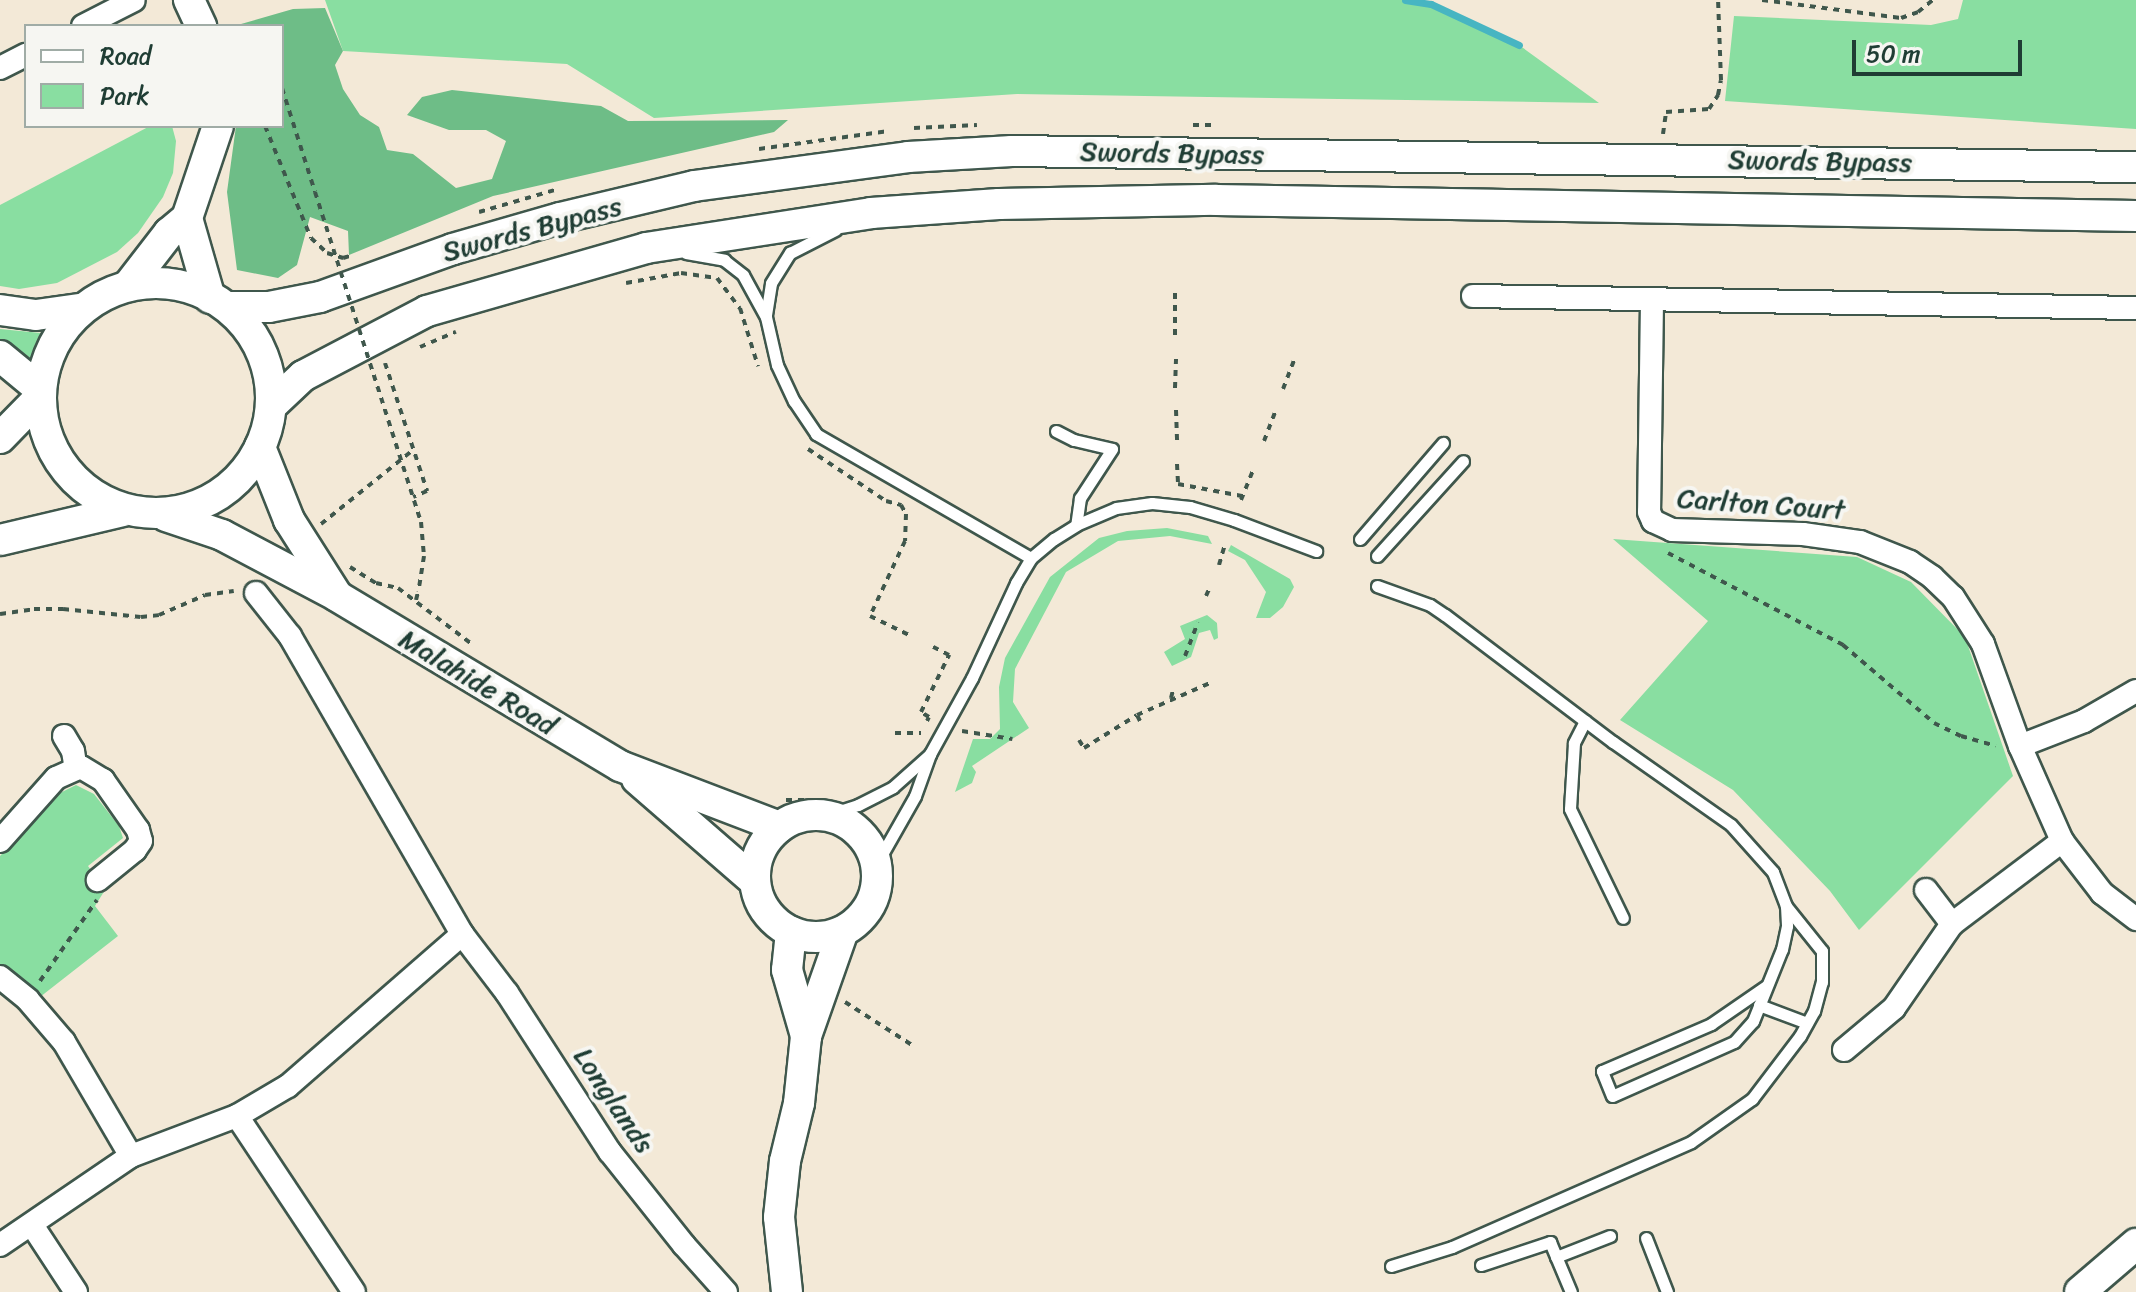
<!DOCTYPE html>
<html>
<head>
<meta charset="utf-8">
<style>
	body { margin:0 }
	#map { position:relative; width:2136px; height:1292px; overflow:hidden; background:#f3e9d7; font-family:Sriracha,sans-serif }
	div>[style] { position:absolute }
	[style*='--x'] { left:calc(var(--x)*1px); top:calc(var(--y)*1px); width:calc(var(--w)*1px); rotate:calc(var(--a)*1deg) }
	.green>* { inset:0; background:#89dea1 }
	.forest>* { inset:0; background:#6ebd87 }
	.stream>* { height:7px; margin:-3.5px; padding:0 3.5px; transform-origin:3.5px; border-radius:3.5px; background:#47b5c2 }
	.path>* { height:4px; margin-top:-2px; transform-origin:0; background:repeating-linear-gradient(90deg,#3f574c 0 6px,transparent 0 12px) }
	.roads { filter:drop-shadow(2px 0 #3f574c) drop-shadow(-2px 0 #3f574c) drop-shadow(0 2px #3f574c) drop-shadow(0 -2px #3f574c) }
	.lane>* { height:11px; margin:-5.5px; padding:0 5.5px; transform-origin:5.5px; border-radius:5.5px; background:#fff }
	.street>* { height:22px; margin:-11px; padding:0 11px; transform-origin:11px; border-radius:11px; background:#fff }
	.secondary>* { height:30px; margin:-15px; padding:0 15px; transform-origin:15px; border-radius:15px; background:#fff }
	.secondary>.ring { margin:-15px; padding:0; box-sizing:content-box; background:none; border:30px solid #fff; border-radius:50% }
	.path-bridge>* { height:4px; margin-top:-2px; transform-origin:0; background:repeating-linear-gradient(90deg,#3f574c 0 6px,transparent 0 12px) }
	span { translate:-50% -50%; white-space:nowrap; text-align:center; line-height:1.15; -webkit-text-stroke:8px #f6f6f2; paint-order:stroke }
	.street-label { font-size:28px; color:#1f3d34 }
	.legend { position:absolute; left:24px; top:24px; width:260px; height:104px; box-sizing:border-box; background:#f6f6f2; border:2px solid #a0aca6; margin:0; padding:10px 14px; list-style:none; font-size:24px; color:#1f3d34 }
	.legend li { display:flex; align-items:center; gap:16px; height:40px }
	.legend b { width:40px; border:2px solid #a0aca6 }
	.scale { position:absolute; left:1852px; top:40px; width:170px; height:36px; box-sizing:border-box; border:4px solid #1f3d34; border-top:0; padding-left:10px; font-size:24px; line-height:28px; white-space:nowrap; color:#1f3d34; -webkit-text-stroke:6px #f6f6f2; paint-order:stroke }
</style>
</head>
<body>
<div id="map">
	<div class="green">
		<div style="clip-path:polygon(325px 0,1405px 0,1431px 4px,1519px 45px,1599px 103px,1017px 94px,654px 118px,567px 64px,343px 51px)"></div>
		<div style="clip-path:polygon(1963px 0,2136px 0,2136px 129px,1725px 101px,1734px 16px,1931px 25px,1958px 19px)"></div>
		<div style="clip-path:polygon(150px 126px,172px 126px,176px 141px,173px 173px,163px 197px,138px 233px,117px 252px,57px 283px,19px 289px,0 286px,0 205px)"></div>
		<div style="clip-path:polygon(0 329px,41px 333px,27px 366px,0 344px)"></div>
		<div style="clip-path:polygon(1167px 528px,1208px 536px,1212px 544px,1170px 536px,1118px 541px,1066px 572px,1015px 669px,1013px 702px,1029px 728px,972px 766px,976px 772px,972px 783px,955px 792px,973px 739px,990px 739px,1000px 729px,999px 687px,1005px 658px,1050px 577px,1099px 538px,1127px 531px)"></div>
		<div style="clip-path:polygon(1613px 539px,1857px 557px,1911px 582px,1965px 637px,2013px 776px,1859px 930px,1830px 891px,1733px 790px,1620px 720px,1708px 621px)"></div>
		<div style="clip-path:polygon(1231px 545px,1290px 579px,1294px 587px,1283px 607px,1270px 618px,1256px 618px,1266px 592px,1245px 560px,1228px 551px)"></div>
		<div style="clip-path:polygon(1207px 615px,1217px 623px,1218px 638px,1214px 640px,1210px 630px,1199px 633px,1191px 657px,1172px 666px,1164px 652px,1185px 639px,1180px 626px)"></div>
		<div style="clip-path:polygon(76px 785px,94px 794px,119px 826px,123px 838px,88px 866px,105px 890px,95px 906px,118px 936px,40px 997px,0 964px,0 856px,58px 794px)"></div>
	</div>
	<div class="forest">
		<div style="clip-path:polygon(325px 8px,343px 51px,335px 65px,343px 89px,360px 115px,379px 127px,387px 150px,413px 154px,456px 188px,492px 179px,506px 141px,486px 130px,449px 130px,407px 115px,422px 97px,452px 90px,601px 106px,628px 121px,788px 120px,774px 132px,493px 196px,349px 255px,348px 231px,310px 217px,297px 265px,278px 278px,237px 270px,227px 192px,236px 126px,282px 126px,282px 26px,234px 26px,293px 9px)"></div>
	</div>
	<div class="stream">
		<div style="--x:1405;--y:0;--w:26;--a:9"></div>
		<div style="--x:1431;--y:4;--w:97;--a:25"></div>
	</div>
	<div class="path">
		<div style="--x:1762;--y:0;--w:140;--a:7.4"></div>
		<div style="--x:1901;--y:18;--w:18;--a:-19"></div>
		<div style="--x:1918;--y:12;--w:19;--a:-39"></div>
		<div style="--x:282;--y:88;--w:109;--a:72.4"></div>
		<div style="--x:1193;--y:125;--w:24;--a:0"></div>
		<div style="--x:265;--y:126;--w:121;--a:67.7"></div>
		<div style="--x:311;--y:238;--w:22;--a:43"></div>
		<div style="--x:327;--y:253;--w:17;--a:17"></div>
		<div style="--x:343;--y:258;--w:10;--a:-17"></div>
		<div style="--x:914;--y:128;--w:63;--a:-2.7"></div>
		<div style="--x:1663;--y:134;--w:22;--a:-82"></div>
		<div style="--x:1666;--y:112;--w:43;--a:-4"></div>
		<div style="--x:1709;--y:109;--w:17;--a:-57"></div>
		<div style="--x:1718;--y:95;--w:15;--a:-79"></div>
		<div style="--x:1721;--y:80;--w:80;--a:-92.1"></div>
		<div style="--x:759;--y:149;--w:131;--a:-7.9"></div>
		<div style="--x:479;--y:212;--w:82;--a:-16.2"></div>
		<div style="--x:626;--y:283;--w:56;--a:-10.3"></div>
		<div style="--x:681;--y:273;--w:36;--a:8"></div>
		<div style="--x:717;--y:278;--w:38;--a:53"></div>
		<div style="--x:740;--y:308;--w:61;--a:72.8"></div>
		<div style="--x:1175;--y:335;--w:44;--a:-90"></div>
		<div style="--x:420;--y:347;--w:39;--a:-23"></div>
		<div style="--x:385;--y:363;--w:135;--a:71.8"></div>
		<div style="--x:427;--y:491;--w:15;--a:157"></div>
		<div style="--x:1175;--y:388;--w:29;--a:-88"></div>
		<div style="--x:1283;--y:389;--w:31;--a:-69"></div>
		<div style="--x:1176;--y:410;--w:32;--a:88"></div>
		<div style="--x:1264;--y:441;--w:31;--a:-69"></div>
		<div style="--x:808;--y:449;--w:94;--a:33.7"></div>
		<div style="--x:886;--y:501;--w:16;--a:15"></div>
		<div style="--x:901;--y:505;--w:10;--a:61"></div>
		<div style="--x:906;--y:514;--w:27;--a:92"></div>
		<div style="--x:905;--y:541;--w:83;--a:115"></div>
		<div style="--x:870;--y:616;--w:46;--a:26"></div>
		<div style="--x:1177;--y:464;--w:20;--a:87"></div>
		<div style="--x:1178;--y:484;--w:65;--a:10.6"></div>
		<div style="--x:1241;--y:500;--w:35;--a:-68"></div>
		<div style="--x:321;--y:524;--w:118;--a:-38.8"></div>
		<div style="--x:1668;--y:553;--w:198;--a:27.7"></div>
		<div style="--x:1843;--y:645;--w:120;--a:40.6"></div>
		<div style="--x:1934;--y:723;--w:30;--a:26"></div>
		<div style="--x:1961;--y:736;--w:36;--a:16"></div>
		<div style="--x:1219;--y:565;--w:22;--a:-74"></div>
		<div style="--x:350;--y:567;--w:31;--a:32"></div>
		<div style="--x:376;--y:583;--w:23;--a:13"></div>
		<div style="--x:398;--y:588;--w:94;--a:37.2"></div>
		<div style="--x:1206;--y:596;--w:10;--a:-66"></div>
		<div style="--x:416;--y:600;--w:8;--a:-76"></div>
		<div style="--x:0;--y:614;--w:34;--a:-8"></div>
		<div style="--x:34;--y:609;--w:29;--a:0"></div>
		<div style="--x:63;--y:609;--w:78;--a:5.9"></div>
		<div style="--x:141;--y:617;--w:18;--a:-6"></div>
		<div style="--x:159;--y:615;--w:50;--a:-23.5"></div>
		<div style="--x:205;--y:595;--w:29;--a:-8"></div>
		<div style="--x:1185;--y:656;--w:36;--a:-69"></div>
		<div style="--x:1171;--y:698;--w:8;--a:-76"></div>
		<div style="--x:927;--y:721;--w:4;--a:-63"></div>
		<div style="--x:929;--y:717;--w:9;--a:-148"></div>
		<div style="--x:921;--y:712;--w:64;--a:-63.8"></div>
		<div style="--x:949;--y:655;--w:18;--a:-153"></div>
		<div style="--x:1140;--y:721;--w:7;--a:-117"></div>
		<div style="--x:1137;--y:715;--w:80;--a:-23.7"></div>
		<div style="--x:962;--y:731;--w:51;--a:9.1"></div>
		<div style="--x:895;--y:733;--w:26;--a:0"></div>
		<div style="--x:1079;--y:740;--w:9;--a:58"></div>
		<div style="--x:1084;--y:748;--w:62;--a:-31.9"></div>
		<div style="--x:786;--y:800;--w:31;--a:0"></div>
		<div style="--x:40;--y:981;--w:99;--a:-54.9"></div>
		<div style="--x:845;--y:1002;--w:80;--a:32.7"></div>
	</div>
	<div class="roads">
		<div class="lane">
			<div style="--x:686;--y:253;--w:39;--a:10"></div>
			<div style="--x:724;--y:260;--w:24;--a:38"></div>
			<div style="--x:743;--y:275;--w:48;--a:61.3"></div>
			<div style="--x:766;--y:317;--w:49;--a:77.1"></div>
			<div style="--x:777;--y:365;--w:40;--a:65"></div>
			<div style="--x:794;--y:401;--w:40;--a:56"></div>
			<div style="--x:816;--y:434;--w:248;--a:30"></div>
			<div style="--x:766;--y:315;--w:32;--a:-81"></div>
			<div style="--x:771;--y:283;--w:36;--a:-58"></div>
			<div style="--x:790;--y:253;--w:51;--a:-27.1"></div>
			<div style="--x:1056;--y:431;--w:20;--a:27"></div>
			<div style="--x:1074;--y:440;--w:39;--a:13"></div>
			<div style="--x:1112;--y:449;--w:59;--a:123.1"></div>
			<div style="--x:1080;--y:498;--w:27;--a:98"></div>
			<div style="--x:1360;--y:539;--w:127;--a:-49.2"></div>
			<div style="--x:1377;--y:556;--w:128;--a:-47.8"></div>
			<div style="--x:1377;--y:586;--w:56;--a:19.7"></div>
			<div style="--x:1430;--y:605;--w:18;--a:34"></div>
			<div style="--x:1445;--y:615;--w:211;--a:37.1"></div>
			<div style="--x:1613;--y:742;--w:144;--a:35.1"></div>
			<div style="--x:1731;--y:825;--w:63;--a:48.2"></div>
			<div style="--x:1773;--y:872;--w:36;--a:69"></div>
			<div style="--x:1786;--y:906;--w:20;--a:87"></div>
			<div style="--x:1787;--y:926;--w:24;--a:102"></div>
			<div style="--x:1782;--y:949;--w:78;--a:111.9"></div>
			<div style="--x:1753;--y:1021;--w:28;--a:132"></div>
			<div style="--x:1734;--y:1042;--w:133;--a:156.1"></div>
			<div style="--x:1612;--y:1096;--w:27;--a:-112"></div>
			<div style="--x:1602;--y:1071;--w:119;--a:-23.3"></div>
			<div style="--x:1711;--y:1024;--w:67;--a:-34.6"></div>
			<div style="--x:1585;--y:721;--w:25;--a:117"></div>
			<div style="--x:1574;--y:743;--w:66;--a:93.5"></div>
			<div style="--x:1570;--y:809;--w:121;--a:64.1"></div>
			<div style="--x:824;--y:816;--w:36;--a:-18"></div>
			<div style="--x:858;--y:805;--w:39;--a:-27"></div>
			<div style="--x:893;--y:787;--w:50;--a:-41.7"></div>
			<div style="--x:877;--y:863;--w:77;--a:-60.4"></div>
			<div style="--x:915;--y:796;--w:45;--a:-70.3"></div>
			<div style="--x:930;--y:754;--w:87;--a:-61.1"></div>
			<div style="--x:972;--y:678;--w:105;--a:-65.1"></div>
			<div style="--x:1016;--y:583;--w:29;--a:-59"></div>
			<div style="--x:1031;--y:558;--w:30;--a:-40"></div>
			<div style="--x:1054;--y:539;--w:26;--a:-32"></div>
			<div style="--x:1076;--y:525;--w:43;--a:-23"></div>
			<div style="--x:1116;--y:508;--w:36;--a:-8"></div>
			<div style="--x:1152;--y:503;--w:38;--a:6"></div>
			<div style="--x:1190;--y:507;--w:46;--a:16.5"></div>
			<div style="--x:1234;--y:520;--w:88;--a:20.7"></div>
			<div style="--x:1759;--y:1005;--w:51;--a:20.6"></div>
			<div style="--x:1646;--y:1238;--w:58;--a:68.7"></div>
			<div style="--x:1556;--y:1257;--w:58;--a:-21.3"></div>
			<div style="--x:1481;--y:1265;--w:73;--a:-18.4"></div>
			<div style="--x:1550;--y:1242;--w:54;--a:67.2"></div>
			<div style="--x:1391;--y:1266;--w:64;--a:-17.3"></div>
			<div style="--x:1452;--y:1247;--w:261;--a:-23.7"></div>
			<div style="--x:1691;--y:1142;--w:75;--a:-35.2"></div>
			<div style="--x:1752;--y:1099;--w:79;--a:-52.7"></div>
			<div style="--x:1800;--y:1036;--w:29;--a:-61"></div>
			<div style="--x:1814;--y:1011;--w:30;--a:-75"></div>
			<div style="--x:1822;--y:982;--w:31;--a:-90"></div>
			<div style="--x:1822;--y:951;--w:58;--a:-128.7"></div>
		</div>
		<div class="street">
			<div style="--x:83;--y:26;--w:57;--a:-27"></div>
			<div style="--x:0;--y:68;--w:29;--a:-27"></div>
			<div style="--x:1473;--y:296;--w:663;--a:1.04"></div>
			<div style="--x:1652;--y:301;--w:211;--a:90.8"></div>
			<div style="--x:1649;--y:512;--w:10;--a:66"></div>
			<div style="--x:1653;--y:521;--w:21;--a:25"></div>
			<div style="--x:1672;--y:530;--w:131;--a:1.7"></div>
			<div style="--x:1803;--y:534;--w:58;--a:8"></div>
			<div style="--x:1860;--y:542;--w:54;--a:21.8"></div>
			<div style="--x:1910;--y:562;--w:27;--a:34"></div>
			<div style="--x:1932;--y:577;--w:29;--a:44"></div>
			<div style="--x:1953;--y:597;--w:56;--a:57.4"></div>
			<div style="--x:1983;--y:644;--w:109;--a:70.1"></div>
			<div style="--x:2020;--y:746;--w:104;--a:66.1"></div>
			<div style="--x:2062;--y:841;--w:66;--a:52.4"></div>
			<div style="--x:2102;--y:893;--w:43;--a:37.4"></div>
			<div style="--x:256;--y:593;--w:55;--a:51.7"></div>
			<div style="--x:290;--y:636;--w:344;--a:60"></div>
			<div style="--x:462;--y:934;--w:74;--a:52.7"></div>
			<div style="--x:507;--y:993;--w:189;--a:57.1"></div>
			<div style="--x:610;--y:1152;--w:119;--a:51.5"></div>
			<div style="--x:684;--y:1245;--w:63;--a:48.2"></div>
			<div style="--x:64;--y:736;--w:17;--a:59"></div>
			<div style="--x:73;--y:751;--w:18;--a:81"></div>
			<div style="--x:2020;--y:746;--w:69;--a:-21.3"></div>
			<div style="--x:2084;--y:721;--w:60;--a:-30"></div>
			<div style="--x:0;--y:841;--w:84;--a:-48.4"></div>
			<div style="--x:56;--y:778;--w:27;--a:-24"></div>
			<div style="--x:81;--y:767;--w:26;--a:31"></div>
			<div style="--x:103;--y:780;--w:61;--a:55"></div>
			<div style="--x:138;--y:830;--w:11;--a:75"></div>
			<div style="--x:141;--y:841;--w:11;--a:124"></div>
			<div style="--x:135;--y:850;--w:48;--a:141"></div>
			<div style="--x:1926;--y:890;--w:43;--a:52.6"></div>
			<div style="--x:0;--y:977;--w:36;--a:39"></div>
			<div style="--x:28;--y:1000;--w:55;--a:49.4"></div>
			<div style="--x:64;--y:1042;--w:132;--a:59.6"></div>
			<div style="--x:1844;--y:1050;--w:65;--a:-40"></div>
			<div style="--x:1894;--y:1008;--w:102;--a:-55.4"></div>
			<div style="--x:1952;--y:924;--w:138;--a:-37"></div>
			<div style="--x:237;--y:1116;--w:211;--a:56.4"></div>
			<div style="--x:32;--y:1225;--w:80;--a:56.7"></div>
			<div style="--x:0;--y:1245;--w:158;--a:-34.2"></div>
			<div style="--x:131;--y:1156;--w:113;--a:-20.7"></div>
			<div style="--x:237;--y:1116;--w:59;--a:-30.5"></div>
			<div style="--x:288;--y:1086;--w:231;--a:-41.1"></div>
		</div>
		<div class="secondary">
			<div style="--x:189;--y:0;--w:29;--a:65"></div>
			<div style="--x:187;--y:218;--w:83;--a:74"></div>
			<div class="ring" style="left:41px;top:283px;width:200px;height:200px"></div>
			<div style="--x:128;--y:286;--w:67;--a:-52.3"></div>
			<div style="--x:169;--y:233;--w:23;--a:-40"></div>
			<div style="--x:187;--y:218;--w:97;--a:-71.4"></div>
			<div style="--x:228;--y:307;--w:41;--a:0"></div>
			<div style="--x:269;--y:307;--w:52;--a:-11.1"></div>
			<div style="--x:320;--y:297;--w:141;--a:-19.8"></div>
			<div style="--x:453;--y:249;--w:111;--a:-16.2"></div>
			<div style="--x:560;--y:218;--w:138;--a:-13.4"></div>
			<div style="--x:694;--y:186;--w:216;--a:-7.7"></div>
			<div style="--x:908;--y:157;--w:104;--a:-3.3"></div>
			<div style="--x:1012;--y:151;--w:1124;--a:0.82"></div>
			<div style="--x:0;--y:310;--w:36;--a:8"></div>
			<div style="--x:36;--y:315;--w:43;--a:-7.9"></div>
			<div style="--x:0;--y:356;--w:52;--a:39.5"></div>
			<div style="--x:271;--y:406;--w:44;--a:-43.2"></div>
			<div style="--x:303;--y:376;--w:140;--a:-27.7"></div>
			<div style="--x:427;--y:311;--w:228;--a:-16"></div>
			<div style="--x:646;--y:248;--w:228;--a:-8.8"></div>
			<div style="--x:871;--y:213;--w:128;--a:-4"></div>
			<div style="--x:999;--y:204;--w:217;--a:-1.1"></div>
			<div style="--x:1216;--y:200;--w:920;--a:1"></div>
			<div style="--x:0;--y:438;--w:54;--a:-45.7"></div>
			<div style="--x:260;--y:447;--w:79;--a:68.3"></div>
			<div style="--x:289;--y:520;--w:88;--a:57.6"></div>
			<div style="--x:166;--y:516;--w:59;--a:18.7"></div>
			<div style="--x:222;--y:535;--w:130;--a:27.9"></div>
			<div style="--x:337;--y:596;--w:330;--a:31"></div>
			<div style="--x:620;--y:766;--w:171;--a:20.9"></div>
			<div style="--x:0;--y:540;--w:126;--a:-13.3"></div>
			<div style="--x:637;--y:779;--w:154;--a:41"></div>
			<div class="ring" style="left:755px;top:815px;width:92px;height:92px"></div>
			<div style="--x:791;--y:932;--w:38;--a:96"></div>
			<div style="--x:787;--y:970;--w:69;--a:73.9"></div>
			<div style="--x:787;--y:1292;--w:75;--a:-96.1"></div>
			<div style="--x:779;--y:1217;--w:56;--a:-83.9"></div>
			<div style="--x:785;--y:1161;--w:60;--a:-76.4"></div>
			<div style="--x:799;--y:1103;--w:67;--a:-84"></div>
			<div style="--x:806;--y:1036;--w:111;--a:-70.6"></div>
			<div style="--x:2080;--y:1292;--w:74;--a:-40.6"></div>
		</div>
	</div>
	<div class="path-bridge">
		<div style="--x:315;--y:192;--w:347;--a:72.2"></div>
		<div style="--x:421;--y:522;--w:34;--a:85"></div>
		<div style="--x:424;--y:556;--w:36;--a:99"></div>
	</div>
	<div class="street-label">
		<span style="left:1172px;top:153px;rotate:1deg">Swords Bypass</span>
		<span style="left:1820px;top:161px;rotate:1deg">Swords Bypass</span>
		<span style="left:532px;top:229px;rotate:-15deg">Swords Bypass</span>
		<span style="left:1761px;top:504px;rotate:4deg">Carlton Court</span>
		<span style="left:478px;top:682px;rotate:31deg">Malahide Road</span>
		<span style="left:614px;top:1100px;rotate:56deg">Longlands</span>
	</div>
	<ul class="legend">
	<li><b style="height:10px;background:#fff"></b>Road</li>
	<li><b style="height:22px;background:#89dea1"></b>Park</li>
	</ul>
	<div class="scale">50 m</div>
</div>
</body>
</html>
